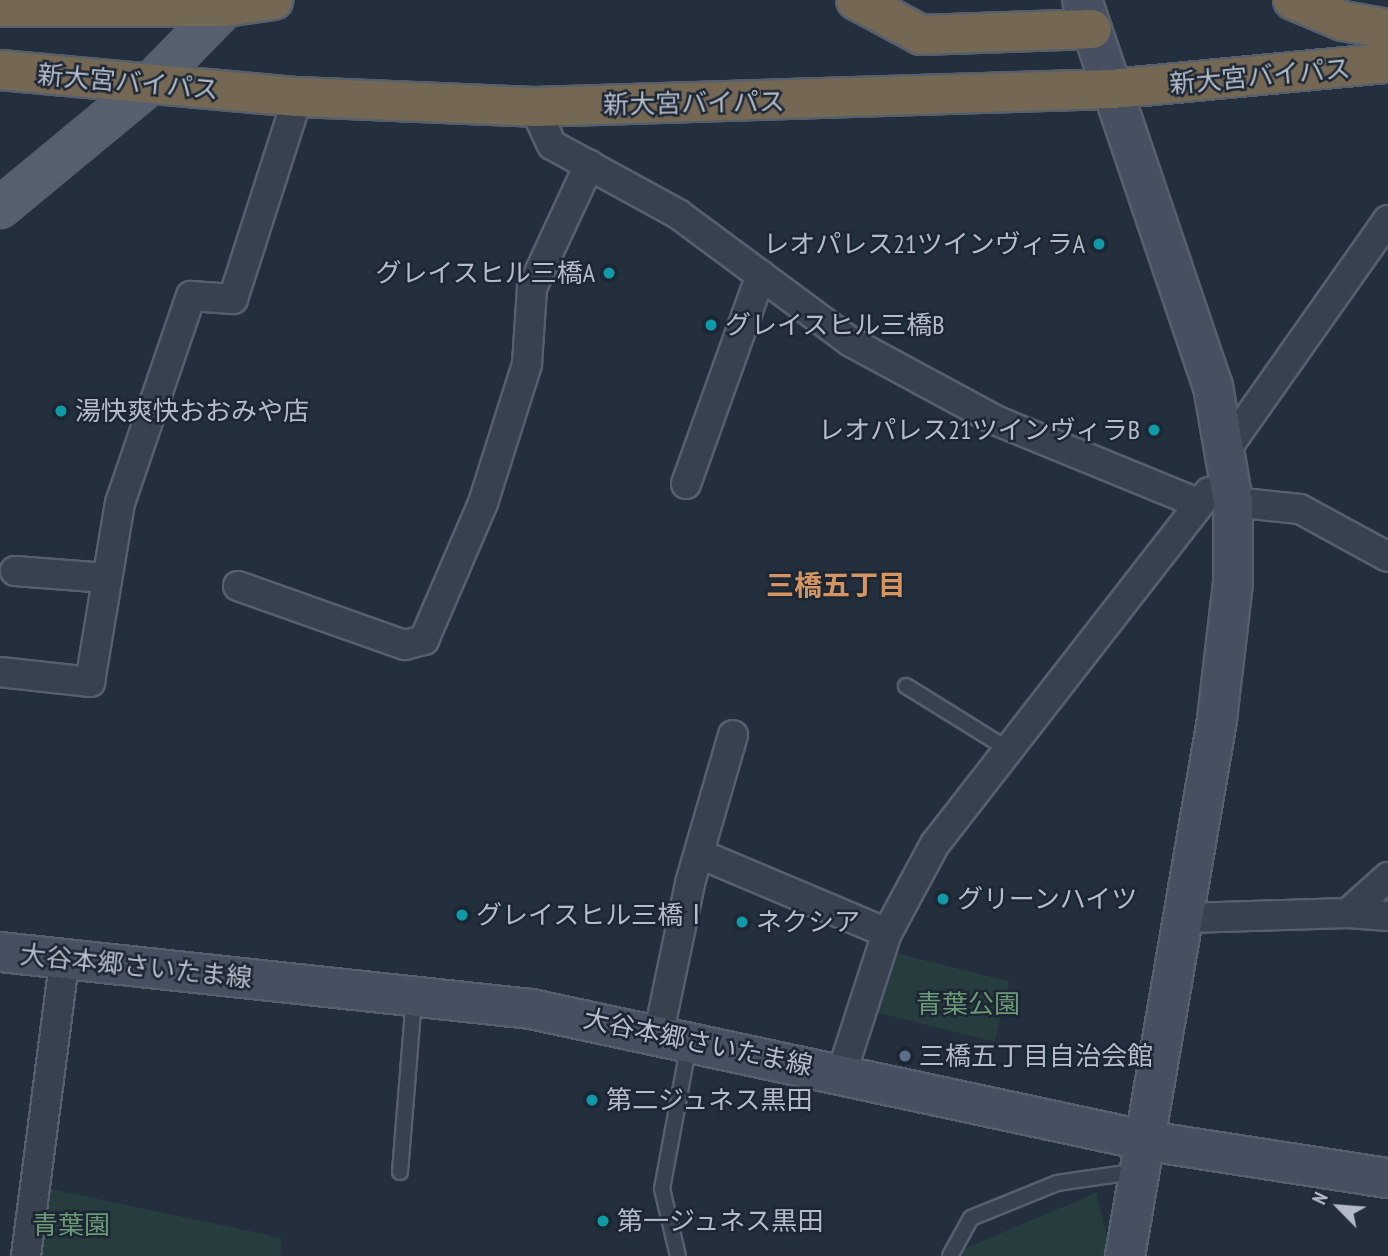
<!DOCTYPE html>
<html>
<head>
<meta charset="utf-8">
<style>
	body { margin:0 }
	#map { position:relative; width:1388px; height:1256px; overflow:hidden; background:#242f3e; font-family:"PT Sans Narrow","Noto Sans JP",sans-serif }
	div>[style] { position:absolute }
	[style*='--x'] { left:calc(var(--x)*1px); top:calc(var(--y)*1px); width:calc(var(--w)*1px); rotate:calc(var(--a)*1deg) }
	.green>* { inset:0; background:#263c3f; transform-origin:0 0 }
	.roads { filter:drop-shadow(2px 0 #565f6c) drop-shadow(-2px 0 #565f6c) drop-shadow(0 2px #565f6c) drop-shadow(0 -2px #565f6c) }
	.lane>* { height:14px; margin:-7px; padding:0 7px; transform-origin:7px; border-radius:7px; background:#38414e }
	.street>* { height:28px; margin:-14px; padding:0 14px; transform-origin:14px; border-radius:14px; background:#38414e }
	.secondary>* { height:38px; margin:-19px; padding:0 19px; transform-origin:19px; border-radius:19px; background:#465061 }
	.primary>* { height:38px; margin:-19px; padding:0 19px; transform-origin:19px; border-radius:19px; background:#56606e }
	.highway>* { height:38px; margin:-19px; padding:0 19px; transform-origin:19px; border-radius:19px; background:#746855 }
	.dots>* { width:19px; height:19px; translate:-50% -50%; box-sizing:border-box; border:4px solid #1d2633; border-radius:50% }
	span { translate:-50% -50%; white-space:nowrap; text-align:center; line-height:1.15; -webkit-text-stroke:5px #1d2633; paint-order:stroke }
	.street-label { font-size:26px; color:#b4bcc9 }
	.poi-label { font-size:26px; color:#b4bcc9 }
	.right { translate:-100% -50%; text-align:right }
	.left { translate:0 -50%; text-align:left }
	.park-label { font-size:26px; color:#6b9a76 }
	.neighbourhood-label { font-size:28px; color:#d59563; font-weight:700 }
	.north { position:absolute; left:1304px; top:1172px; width:70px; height:70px; -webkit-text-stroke:5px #1d2633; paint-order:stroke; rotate:295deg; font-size:19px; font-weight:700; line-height:28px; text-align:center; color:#b4bcc9 }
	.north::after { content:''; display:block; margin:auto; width:24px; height:32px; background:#b4bcc9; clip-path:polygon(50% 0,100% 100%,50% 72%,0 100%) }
</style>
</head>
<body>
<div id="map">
	<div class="green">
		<div style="left:891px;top:952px;width:122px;height:62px;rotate:14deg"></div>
		<div style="clip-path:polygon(46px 1188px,282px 1238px,280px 1256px,33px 1256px)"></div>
		<div style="clip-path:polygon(1096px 1193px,1112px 1256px,957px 1256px,959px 1251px)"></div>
	</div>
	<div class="roads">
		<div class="lane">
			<div style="--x:906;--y:686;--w:118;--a:31.8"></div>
			<div style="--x:400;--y:1172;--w:176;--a:-85.4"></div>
			<div style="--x:678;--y:1256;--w:69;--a:-103.4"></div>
			<div style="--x:662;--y:1189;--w:148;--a:-79.5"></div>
			<div style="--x:950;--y:1256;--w:43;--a:-61.1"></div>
			<div style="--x:971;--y:1218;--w:93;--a:-22.1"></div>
			<div style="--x:1057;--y:1183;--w:83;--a:-8.3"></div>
		</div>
		<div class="street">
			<div style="--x:534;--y:107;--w:42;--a:64.7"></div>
			<div style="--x:552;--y:145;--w:144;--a:28.7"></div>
			<div style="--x:678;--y:214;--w:215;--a:36.5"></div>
			<div style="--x:851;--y:342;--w:164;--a:28.4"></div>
			<div style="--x:995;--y:420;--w:218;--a:22.3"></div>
			<div style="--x:1227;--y:448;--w:279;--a:-54.8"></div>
			<div style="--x:686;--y:484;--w:222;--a:-70.3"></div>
			<div style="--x:1233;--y:502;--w:67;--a:6"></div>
			<div style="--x:1300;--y:509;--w:100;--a:28.6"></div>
			<div style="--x:15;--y:571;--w:92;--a:4.4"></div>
			<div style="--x:238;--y:586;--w:177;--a:19.5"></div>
			<div style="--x:405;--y:645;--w:20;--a:-15"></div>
			<div style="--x:424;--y:640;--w:149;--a:-66.7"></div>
			<div style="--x:483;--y:503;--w:146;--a:-72.4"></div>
			<div style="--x:527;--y:364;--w:76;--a:-86.2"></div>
			<div style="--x:532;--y:288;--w:136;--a:-65.1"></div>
			<div style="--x:0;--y:672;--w:91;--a:6.3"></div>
			<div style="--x:90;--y:682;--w:181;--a:-80.5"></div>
			<div style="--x:120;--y:503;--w:219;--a:-71.1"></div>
			<div style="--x:191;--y:296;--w:42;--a:4.1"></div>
			<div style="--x:233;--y:299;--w:212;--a:-72.2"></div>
			<div style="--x:700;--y:854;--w:203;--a:22.9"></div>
			<div style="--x:1348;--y:913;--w:40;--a:4.3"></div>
			<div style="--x:1187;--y:918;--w:161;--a:-1.8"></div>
			<div style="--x:1348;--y:913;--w:54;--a:-42"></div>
			<div style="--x:659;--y:1032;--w:152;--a:-78.2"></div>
			<div style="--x:690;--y:883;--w:154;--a:-73.8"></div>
			<div style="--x:842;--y:1072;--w:146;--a:-72.1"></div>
			<div style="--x:887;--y:933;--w:101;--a:-61.7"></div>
			<div style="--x:935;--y:844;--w:446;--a:-52.1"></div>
			<div style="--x:26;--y:1256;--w:302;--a:-82.6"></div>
		</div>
		<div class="secondary">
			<div style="--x:1082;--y:0;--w:408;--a:71.3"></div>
			<div style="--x:1213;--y:386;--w:118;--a:80.2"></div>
			<div style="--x:1233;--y:502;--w:81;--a:90"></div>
			<div style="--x:1233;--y:583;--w:138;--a:96.7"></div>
			<div style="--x:1217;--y:720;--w:544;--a:99.74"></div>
			<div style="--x:0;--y:952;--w:534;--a:6.13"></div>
			<div style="--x:531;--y:1009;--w:631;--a:12.08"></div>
			<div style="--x:1148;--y:1141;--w:243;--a:8.8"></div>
		</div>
		<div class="primary">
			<div style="--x:0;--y:208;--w:195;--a:-39.6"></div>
			<div style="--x:150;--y:84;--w:117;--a:-45.7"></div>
		</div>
		<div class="highway">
			<div style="--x:856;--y:0;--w:74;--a:28.3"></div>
			<div style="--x:921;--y:35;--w:171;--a:-2"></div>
			<div style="--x:1293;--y:0;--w:54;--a:22.8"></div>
			<div style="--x:1343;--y:21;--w:46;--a:10.1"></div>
			<div style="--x:0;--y:7;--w:225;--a:0"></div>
			<div style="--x:225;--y:7;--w:49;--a:-8.3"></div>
			<div style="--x:0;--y:70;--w:299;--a:5.2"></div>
			<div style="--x:298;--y:97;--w:236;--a:2.4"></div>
			<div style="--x:534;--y:107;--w:578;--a:-1.78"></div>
			<div style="--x:1112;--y:89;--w:277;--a:-5.4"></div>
		</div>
	</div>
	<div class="dots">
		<div style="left:1099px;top:244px;background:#0f9aa8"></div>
		<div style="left:609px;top:273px;background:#0f9aa8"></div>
		<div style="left:711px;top:325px;background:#0f9aa8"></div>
		<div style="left:61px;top:411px;background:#0f9aa8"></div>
		<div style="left:1154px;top:430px;background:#0f9aa8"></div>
		<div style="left:943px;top:899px;background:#0f9aa8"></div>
		<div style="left:462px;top:915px;background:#0f9aa8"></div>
		<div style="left:742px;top:922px;background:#0f9aa8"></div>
		<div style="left:905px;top:1056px;background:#5c6f8a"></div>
		<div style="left:592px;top:1100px;background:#0f9aa8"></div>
		<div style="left:603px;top:1221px;background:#0f9aa8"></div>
	</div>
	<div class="street-label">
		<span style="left:1260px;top:76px;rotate:-5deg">新大宮バイパス</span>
		<span style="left:128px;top:82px;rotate:5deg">新大宮バイパス</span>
		<span style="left:694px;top:103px;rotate:-1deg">新大宮バイパス</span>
		<span style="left:136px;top:966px;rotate:6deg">大谷本郷さいたま線</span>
		<span style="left:698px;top:1042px;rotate:12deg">大谷本郷さいたま線</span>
	</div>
	<div class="poi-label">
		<span class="right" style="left:1085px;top:244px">レオパレス21ツインヴィラA</span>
		<span class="right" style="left:595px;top:273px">グレイスヒル三橋A</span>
		<span class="left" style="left:725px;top:325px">グレイスヒル三橋B</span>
		<span class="left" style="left:75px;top:411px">湯快爽快おおみや店</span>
		<span class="right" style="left:1140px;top:430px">レオパレス21ツインヴィラB</span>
		<span class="left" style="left:957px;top:899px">グリーンハイツ</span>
		<span class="left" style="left:476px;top:915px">グレイスヒル三橋Ⅰ</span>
		<span class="left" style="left:756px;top:922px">ネクシア</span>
		<span class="left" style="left:919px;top:1056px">三橋五丁目自治会館</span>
		<span class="left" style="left:606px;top:1100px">第二ジュネス黒田</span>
		<span class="left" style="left:617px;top:1221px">第一ジュネス黒田</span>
	</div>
	<div class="park-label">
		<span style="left:968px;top:1004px">青葉公園</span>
		<span style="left:71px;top:1225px">青葉園</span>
	</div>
	<div class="neighbourhood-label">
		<span style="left:836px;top:585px">三橋五丁目</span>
	</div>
	<div class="north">N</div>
</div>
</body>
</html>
